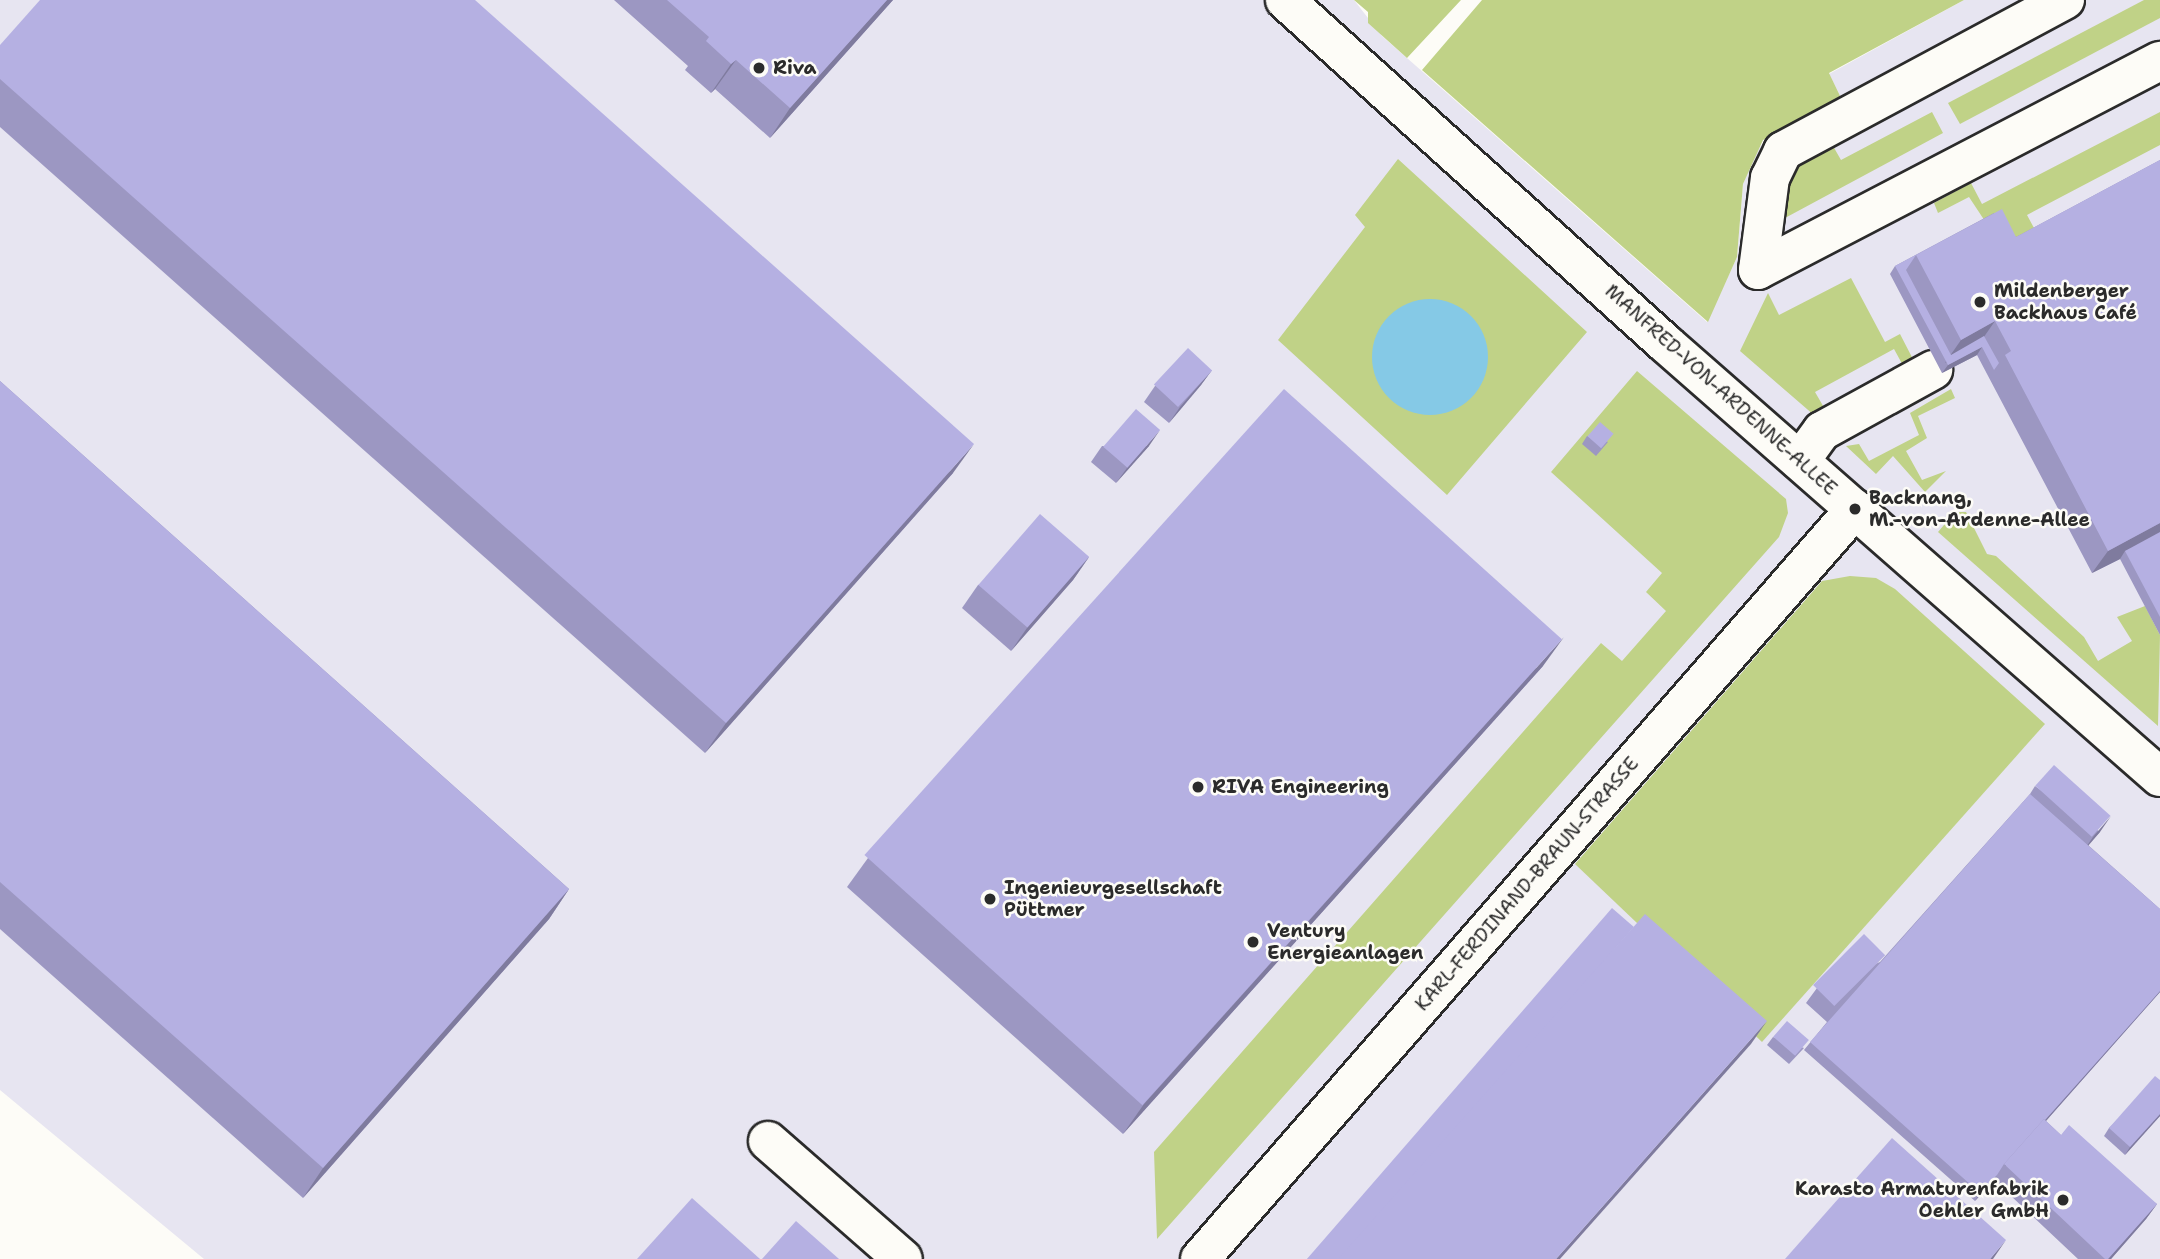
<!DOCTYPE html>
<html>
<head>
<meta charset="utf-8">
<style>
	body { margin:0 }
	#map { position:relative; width:2160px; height:1259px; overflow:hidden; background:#fdfcf7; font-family:"Shantell Sans",sans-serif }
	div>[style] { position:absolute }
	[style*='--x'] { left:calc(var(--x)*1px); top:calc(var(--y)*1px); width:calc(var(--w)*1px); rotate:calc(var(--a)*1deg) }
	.built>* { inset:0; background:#e7e5f1 }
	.green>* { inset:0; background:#c0d287 }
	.water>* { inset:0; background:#85c9e6 }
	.round { border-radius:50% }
	.roads { filter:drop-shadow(2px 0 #2b2b2b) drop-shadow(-2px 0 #2b2b2b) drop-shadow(0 2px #2b2b2b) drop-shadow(0 -2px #2b2b2b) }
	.minor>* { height:38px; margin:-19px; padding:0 19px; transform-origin:19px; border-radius:19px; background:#fdfcf7 }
	.wall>* { inset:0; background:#9c97c2 }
	.shaded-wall>* { inset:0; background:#7f7b9e }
	.building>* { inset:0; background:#b5b0e2; transform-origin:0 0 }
	.dots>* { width:19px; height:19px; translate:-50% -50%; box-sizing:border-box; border:4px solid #fdfcf7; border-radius:50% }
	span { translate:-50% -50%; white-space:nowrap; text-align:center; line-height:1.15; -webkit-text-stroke:5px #fdfcf7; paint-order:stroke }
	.poi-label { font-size:19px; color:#2b2b2b; font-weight:700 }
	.left { translate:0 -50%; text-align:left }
	.right { translate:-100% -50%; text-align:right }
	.street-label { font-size:19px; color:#2b2b2b }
</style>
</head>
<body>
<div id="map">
	<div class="built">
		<div style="clip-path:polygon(0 0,1354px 0,1382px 36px,1707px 322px,1737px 257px,1743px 184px,1756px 151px,1771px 134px,1841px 98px,1829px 74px,1964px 0,2160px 0,2160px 1259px,204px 1259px,0 1090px)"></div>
	</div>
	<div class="green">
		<div style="clip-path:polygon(1354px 0,1461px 0,1407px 58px,1368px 23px,1368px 12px)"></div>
		<div style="clip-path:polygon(1482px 0,1964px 0,1829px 73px,1841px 98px,1763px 140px,1743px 184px,1737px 257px,1708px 322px,1422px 70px)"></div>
		<div style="clip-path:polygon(2144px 0,2160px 0,2160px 18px,1960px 124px,1948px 103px)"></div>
		<div style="clip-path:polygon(1932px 112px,1943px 133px,1785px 218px,1782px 206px,1797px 159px,1829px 139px,1841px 160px)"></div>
		<div style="clip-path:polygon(2160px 112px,2160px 145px,2027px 215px,2040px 239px,2008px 256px,1969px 197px,1938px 213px,1934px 203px,1971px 183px,1982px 204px)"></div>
		<div style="clip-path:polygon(1398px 159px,1587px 332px,1447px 495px,1278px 340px,1365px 227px,1355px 215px)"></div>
		<div style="clip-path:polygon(1851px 278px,1885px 342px,1900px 334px,1916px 365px,1906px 371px,1894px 349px,1815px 392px,1826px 411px,1822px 422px,1740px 351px,1768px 293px,1779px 315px)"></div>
		<div style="clip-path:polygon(1637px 371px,1786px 499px,1788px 513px,1779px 537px,1157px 1239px,1154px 1152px,1601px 643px,1622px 661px,1666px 611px,1646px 592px,1662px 573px,1551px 472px)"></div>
		<div style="clip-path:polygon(1951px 389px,1955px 398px,1918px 416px,1927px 438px,1906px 451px,1922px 480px,1946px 471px,1925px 492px,1893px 456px,1876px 474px,1846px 446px,1859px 444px,1869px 461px,1919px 435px,1910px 413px)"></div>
		<div style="clip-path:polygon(1955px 512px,1966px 512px,1987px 554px,1996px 556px,2084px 637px,2098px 661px,2132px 641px,2117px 617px,2145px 606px,2160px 635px,2158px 726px,1938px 532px)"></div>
		<div style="clip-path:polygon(1850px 576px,1876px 578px,1895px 589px,2045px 724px,1762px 1042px,1575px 864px,1822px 581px)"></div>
	</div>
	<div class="water">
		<div class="round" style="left:1372px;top:299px;width:116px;height:116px"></div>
	</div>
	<div class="roads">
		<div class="minor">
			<div style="--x:1285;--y:0;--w:513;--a:42.08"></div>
			<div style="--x:1666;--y:344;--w:657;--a:41.24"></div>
			<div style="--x:1758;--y:270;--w:453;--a:-27.5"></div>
			<div style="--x:1758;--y:270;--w:93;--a:-82.6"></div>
			<div style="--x:1770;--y:178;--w:30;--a:-64"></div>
			<div style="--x:1783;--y:151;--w:320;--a:-28.2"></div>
			<div style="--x:1800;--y:461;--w:37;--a:-54"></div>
			<div style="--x:1822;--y:431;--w:127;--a:-28.8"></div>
			<div style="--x:768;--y:1141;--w:179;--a:41.2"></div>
			<div style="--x:1200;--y:1259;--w:996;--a:-48.87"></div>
		</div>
	</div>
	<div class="wall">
		<div style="clip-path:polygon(614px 0,893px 0,770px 138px,715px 89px,711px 93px,685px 70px,688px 66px)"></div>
		<div style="clip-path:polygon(0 45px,953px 473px,705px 753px,0 127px)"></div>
		<div style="clip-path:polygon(2160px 160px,2160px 635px,2120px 559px,2092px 573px,1977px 355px,1942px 373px,1890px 274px,1895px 266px,1994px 213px,2016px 237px)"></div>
		<div style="clip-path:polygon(1212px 370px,1201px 385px,1169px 423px,1144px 402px,1155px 386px)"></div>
		<div style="clip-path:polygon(0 381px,569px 889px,549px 919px,303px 1198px,0 929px)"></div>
		<div style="clip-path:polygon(1587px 436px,1608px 442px,1596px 456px,1582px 444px)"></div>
		<div style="clip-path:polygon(1102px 446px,1149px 446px,1116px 483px,1091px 462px)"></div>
		<div style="clip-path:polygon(1089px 557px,1073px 580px,1011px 651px,962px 608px,978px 585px)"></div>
		<div style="clip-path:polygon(1543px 666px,1123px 1134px,847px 887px,868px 858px)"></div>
		<div style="clip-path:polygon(2035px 786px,2100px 832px,2088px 845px,2160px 909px,2160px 992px,2046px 1121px,2061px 1135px,2157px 1204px,2146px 1219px,2111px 1259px,2078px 1259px,1994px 1180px,1975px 1201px,1804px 1050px,1827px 1022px,1806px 1003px,1817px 988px,1880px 962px,2030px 794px)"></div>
		<div style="clip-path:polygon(1773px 1037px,1804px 1048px,1789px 1064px,1767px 1045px)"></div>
		<div style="clip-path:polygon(2160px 1080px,2160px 1116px,2125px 1155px,2104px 1136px,2109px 1128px)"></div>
	</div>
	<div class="shaded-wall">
		<div style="clip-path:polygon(887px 0,893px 0,770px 138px,790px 108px)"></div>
		<div style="clip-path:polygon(736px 60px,715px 89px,711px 93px,731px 64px)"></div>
		<div style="clip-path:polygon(1995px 321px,1979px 344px,1945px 363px,1961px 340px)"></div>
		<div style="clip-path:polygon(1982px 347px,1977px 355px,1942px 373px,1948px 365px)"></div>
		<div style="clip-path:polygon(1212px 370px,1201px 385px,1169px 423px,1180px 407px)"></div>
		<div style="clip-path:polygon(1160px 430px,1149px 446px,1116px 483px,1127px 468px)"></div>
		<div style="clip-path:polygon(974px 444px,953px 473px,705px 753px,726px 723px)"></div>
		<div style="clip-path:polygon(2160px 523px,2160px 537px,2125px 551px,2120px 559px,2092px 573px,2108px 551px)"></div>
		<div style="clip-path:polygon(1089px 557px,1073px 580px,1011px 651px,1027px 628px)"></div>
		<div style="clip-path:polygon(1564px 637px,1543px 666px,1123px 1134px,1144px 1104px)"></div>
		<div style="clip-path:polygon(2111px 816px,2100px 832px,2082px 853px,2093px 837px)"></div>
		<div style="clip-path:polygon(569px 889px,549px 919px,303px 1198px,323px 1168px)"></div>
		<div style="clip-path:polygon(2160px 991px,2160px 992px,2006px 1166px,2005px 1165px)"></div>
		<div style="clip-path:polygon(1767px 1021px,1751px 1044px,1560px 1259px,1556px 1259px)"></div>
		<div style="clip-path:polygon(2160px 1114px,2160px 1116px,2125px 1155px,2130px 1147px)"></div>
		<div style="clip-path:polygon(1997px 1175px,1994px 1180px,1975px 1201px,1980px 1193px)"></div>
		<div style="clip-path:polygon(2157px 1204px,2146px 1219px,2111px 1259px,2108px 1259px)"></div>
		<div style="clip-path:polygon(2006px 1240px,1993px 1259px,1990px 1259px)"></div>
	</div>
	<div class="building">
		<div style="clip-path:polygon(40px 0,475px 0,974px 444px,726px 723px,0 79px,0 45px)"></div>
		<div style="clip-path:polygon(667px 0,887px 0,790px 108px,736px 60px,731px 64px,706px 41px,709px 37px)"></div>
		<div style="clip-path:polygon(2160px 160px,2160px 523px,2108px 551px,2005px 355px,2011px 351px,1995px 321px,1961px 340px,1916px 255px,2002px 209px,2016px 237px)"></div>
		<div style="clip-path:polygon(1994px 213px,1916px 255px,1906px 270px,1951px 355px,1984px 336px,1999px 363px,1994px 370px,1982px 347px,1948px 365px,1895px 266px)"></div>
		<div style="left:1188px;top:348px;width:33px;height:50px;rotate:43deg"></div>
		<div style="clip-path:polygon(0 381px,569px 889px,323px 1168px,0 882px)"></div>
		<div style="left:1284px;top:389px;width:374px;height:627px;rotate:42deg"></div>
		<div style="left:1136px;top:409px;width:32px;height:50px;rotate:41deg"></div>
		<div style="left:1600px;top:422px;width:18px;height:19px;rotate:41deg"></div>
		<div style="left:1040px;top:514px;width:65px;height:94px;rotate:41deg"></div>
		<div style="clip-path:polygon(2160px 532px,2160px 617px,2125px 551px)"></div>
		<div style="left:2054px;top:765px;width:76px;height:28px;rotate:42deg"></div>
		<div style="clip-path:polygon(2030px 794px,2160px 909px,2160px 991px,2045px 1120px,2044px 1119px,2004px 1164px,1997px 1175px,1980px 1193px,1810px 1042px)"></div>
		<div style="left:1612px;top:908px;width:29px;height:470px;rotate:41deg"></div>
		<div style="clip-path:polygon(1645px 914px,1767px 1021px,1556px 1259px,1338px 1259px)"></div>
		<div style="left:1864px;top:934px;width:30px;height:72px;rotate:45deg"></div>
		<div style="left:1787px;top:1021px;width:29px;height:21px;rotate:41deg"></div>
		<div style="clip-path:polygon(2155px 1076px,2160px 1080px,2160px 1114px,2130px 1147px,2109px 1128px)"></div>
		<div style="clip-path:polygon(2044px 1119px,2061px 1135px,2069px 1125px,2157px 1204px,2108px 1259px,2105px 1259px,2004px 1164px)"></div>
		<div style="clip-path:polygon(1892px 1138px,2006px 1240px,1990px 1259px,1785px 1259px)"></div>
		<div style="clip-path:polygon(692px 1198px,760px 1259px,637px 1259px)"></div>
		<div style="clip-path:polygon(796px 1221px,839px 1259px,762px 1259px)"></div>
	</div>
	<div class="dots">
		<div style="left:759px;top:68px;background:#2b2b2b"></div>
		<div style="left:1980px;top:302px;background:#2b2b2b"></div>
		<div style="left:1855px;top:509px;background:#2b2b2b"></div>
		<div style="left:1198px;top:787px;background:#2b2b2b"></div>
		<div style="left:990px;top:899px;background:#2b2b2b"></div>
		<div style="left:1253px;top:942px;background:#2b2b2b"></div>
		<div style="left:2063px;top:1200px;background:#2b2b2b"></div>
	</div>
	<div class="poi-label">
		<span class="left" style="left:773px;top:68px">Riva</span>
		<span class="left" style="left:1994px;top:302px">Mildenberger<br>Backhaus Café</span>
		<span class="left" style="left:1869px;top:509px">Backnang,<br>M.-von-Ardenne-Allee</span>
		<span class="left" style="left:1212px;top:787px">RIVA Engineering</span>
		<span class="left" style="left:1004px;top:899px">Ingenieurgesellschaft<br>Püttmer</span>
		<span class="left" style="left:1267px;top:942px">Ventury<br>Energieanlagen</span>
		<span class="right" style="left:2049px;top:1200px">Karasto Armaturenfabrik<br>Oehler GmbH</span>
	</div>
	<div class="street-label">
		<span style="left:1721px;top:390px;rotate:42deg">MANFRED-VON-ARDENNE-ALLEE</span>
		<span style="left:1527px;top:884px;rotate:-49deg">KARL-FERDINAND-BRAUN-STRASSE</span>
	</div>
</div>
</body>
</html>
